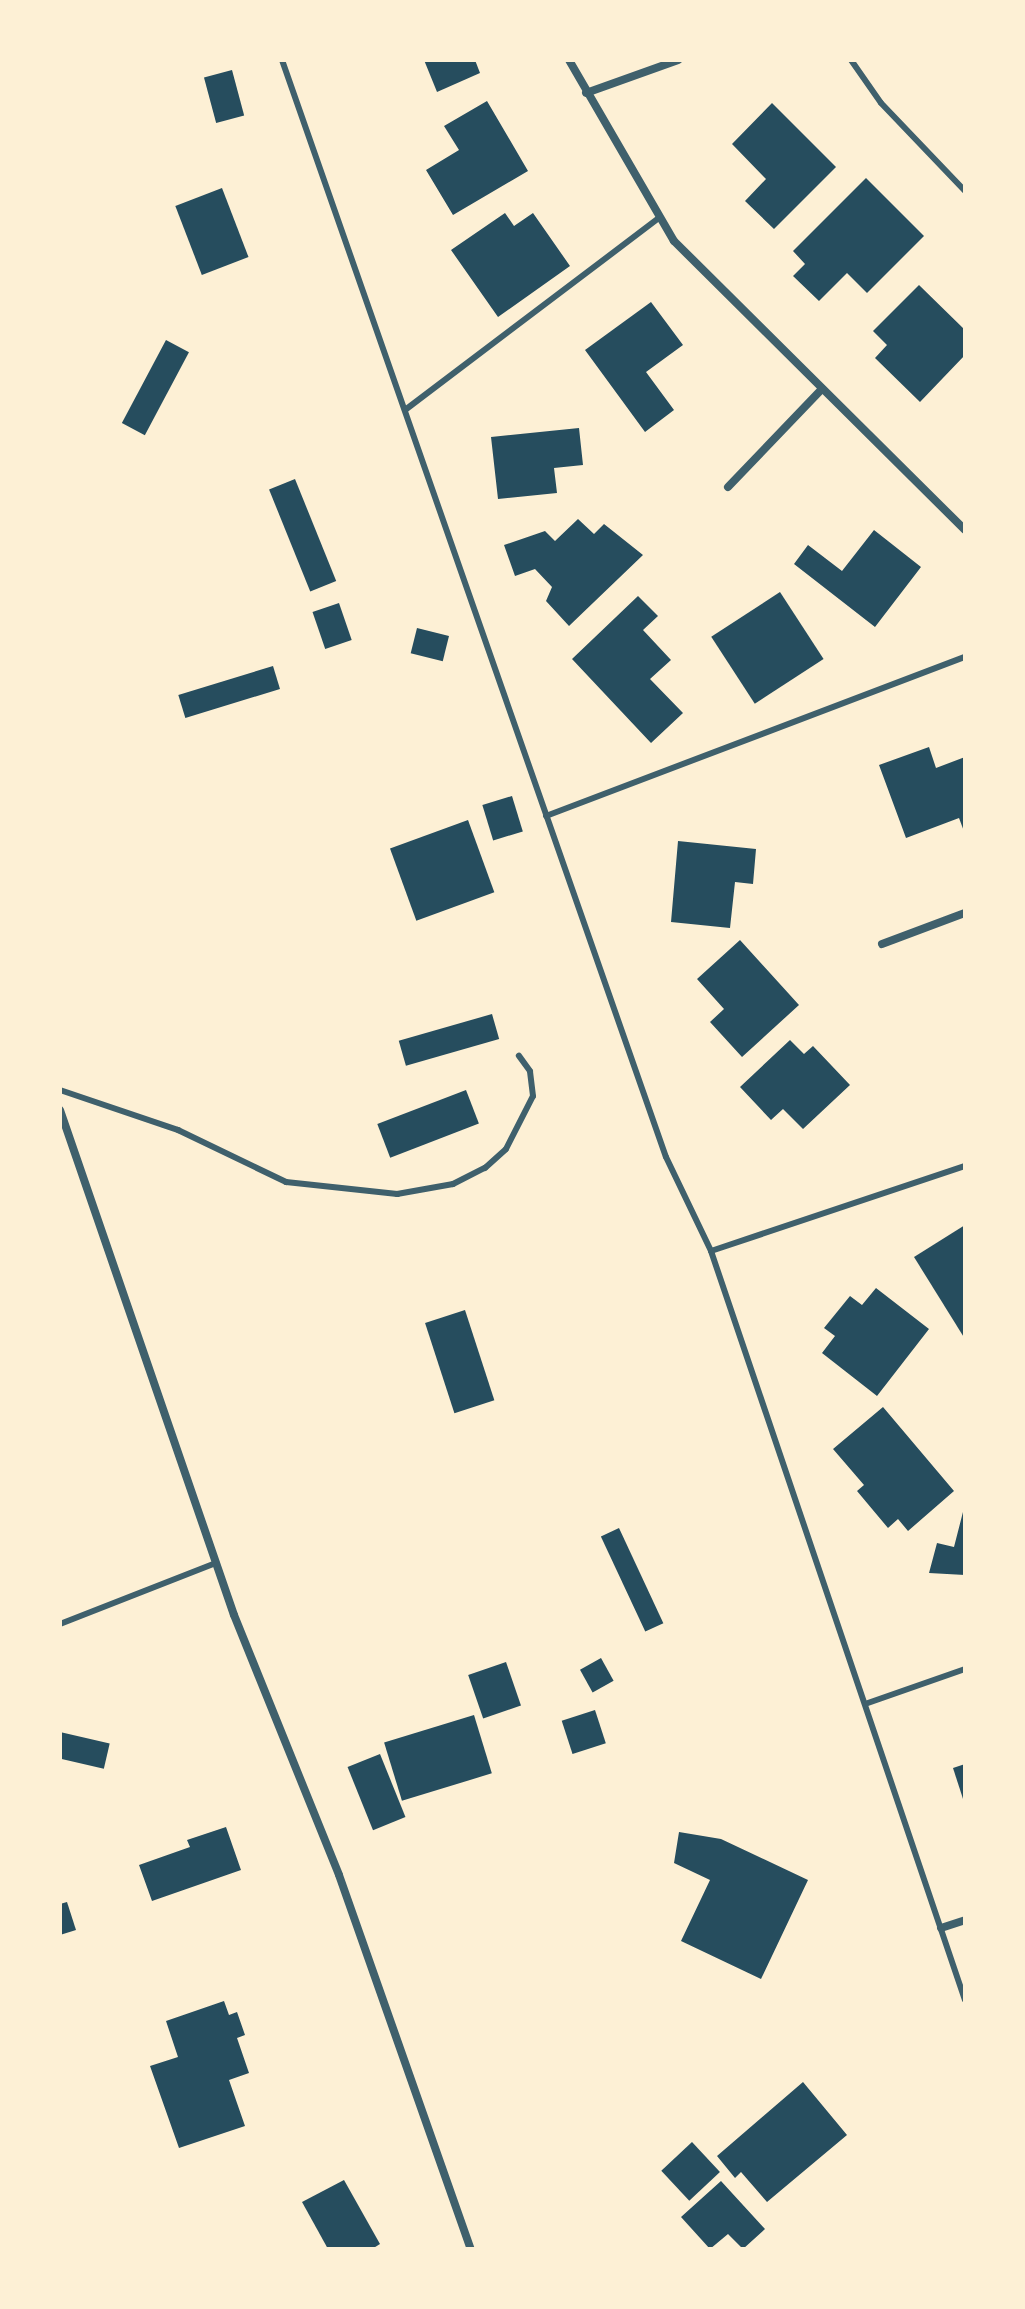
<!DOCTYPE html>
<html>
<head>
<meta charset="utf-8">
<style>
	body { margin:0 }
	#map { position:relative; width:1025px; height:2309px; overflow:hidden; background:#fdf0d5; font-family:Jost,sans-serif }
	div>[style] { position:absolute }
	[style*='--x'] { left:calc(var(--x)*1px); top:calc(var(--y)*1px); width:calc(var(--w)*1px); rotate:calc(var(--a)*1deg) }
	.building>* { inset:0; background:#264d5e; transform-origin:0 0 }
	.service>* { height:6px; margin:-3px; padding:0 3px; transform-origin:3px; border-radius:3px; background:#3f606c }
	.minor>* { height:8px; margin:-4px; padding:0 4px; transform-origin:4px; border-radius:4px; background:#3f606c }
	span { translate:-50% -50%; white-space:nowrap; text-align:center; line-height:1.15; -webkit-text-stroke:8px #fdf0d5; paint-order:stroke }
	.frame { position:absolute; inset:0; border:62px solid #fdf0d5; pointer-events:none }
</style>
</head>
<body>
<div id="map">
	<div class="building">
		<div style="clip-path:polygon(424px 60px,475px 60px,480px 73px,437px 92px)"></div>
		<div style="left:232px;top:70px;width:47px;height:29px;rotate:75deg"></div>
		<div style="clip-path:polygon(487px 101px,528px 171px,453px 215px,426px 170px,459px 150px,444px 126px)"></div>
		<div style="clip-path:polygon(772px 103px,836px 167px,774px 229px,745px 201px,766px 179px,732px 144px)"></div>
		<div style="clip-path:polygon(866px 178px,924px 236px,867px 293px,847px 273px,819px 301px,793px 276px,805px 264px,793px 251px)"></div>
		<div style="left:222px;top:188px;width:74px;height:50px;rotate:69deg"></div>
		<div style="clip-path:polygon(505px 213px,514px 226px,533px 213px,570px 266px,498px 317px,451px 250px)"></div>
		<div style="clip-path:polygon(919px 285px,965px 330px,965px 355px,920px 402px,875px 358px,887px 345px,873px 331px)"></div>
		<div style="clip-path:polygon(651px 302px,683px 345px,646px 372px,674px 410px,645px 432px,585px 350px)"></div>
		<div style="left:166px;top:340px;width:26px;height:94px;rotate:28deg"></div>
		<div style="clip-path:polygon(579px 428px,583px 465px,554px 468px,557px 493px,498px 499px,491px 437px)"></div>
		<div style="left:295px;top:479px;width:110px;height:28px;rotate:68deg"></div>
		<div style="clip-path:polygon(578px 519px,594px 534px,604px 524px,643px 555px,569px 626px,546px 601px,552px 587px,535px 569px,515px 576px,504px 545px,545px 531px,555px 541px)"></div>
		<div style="clip-path:polygon(874px 530px,921px 567px,875px 627px,794px 564px,808px 545px,842px 571px)"></div>
		<div style="left:780px;top:592px;width:80px;height:82px;rotate:57deg"></div>
		<div style="clip-path:polygon(638px 596px,658px 616px,643px 630px,671px 660px,650px 679px,683px 713px,651px 743px,572px 659px)"></div>
		<div style="left:339px;top:603px;width:39px;height:28px;rotate:71deg"></div>
		<div style="left:417px;top:628px;width:33px;height:26px;rotate:14deg"></div>
		<div style="left:273px;top:666px;width:24px;height:99px;rotate:73deg"></div>
		<div style="clip-path:polygon(929px 747px,936px 768px,965px 757px,965px 834px,959px 818px,906px 838px,879px 765px)"></div>
		<div style="left:512px;top:796px;width:37px;height:31px;rotate:73deg"></div>
		<div style="left:468px;top:820px;width:77px;height:83px;rotate:70deg"></div>
		<div style="clip-path:polygon(678px 841px,756px 849px,753px 884px,735px 882px,730px 928px,671px 922px)"></div>
		<div style="clip-path:polygon(740px 940px,799px 1005px,742px 1057px,710px 1022px,724px 1009px,697px 979px)"></div>
		<div style="left:492px;top:1014px;width:26px;height:97px;rotate:74deg"></div>
		<div style="clip-path:polygon(790px 1040px,804px 1054px,813px 1046px,850px 1085px,803px 1129px,783px 1109px,771px 1120px,740px 1087px)"></div>
		<div style="left:466px;top:1090px;width:36px;height:95px;rotate:69deg"></div>
		<div style="clip-path:polygon(965px 1225px,965px 1339px,914px 1257px)"></div>
		<div style="clip-path:polygon(876px 1288px,929px 1329px,877px 1396px,822px 1353px,835px 1336px,824px 1328px,850px 1296px,862px 1305px)"></div>
		<div style="left:465px;top:1310px;width:95px;height:42px;rotate:72deg"></div>
		<div style="clip-path:polygon(883px 1407px,954px 1491px,908px 1531px,898px 1519px,888px 1528px,857px 1491px,864px 1485px,833px 1449px)"></div>
		<div style="clip-path:polygon(964px 1508px,965px 1575px,929px 1573px,937px 1543px,954px 1547px)"></div>
		<div style="left:619px;top:1528px;width:105px;height:20px;rotate:65deg"></div>
		<div style="left:601px;top:1658px;width:26px;height:24px;rotate:61deg"></div>
		<div style="left:506px;top:1662px;width:46px;height:40px;rotate:71deg"></div>
		<div style="left:595px;top:1710px;width:35px;height:35px;rotate:72deg"></div>
		<div style="left:474px;top:1715px;width:61px;height:94px;rotate:73deg"></div>
		<div style="left:60px;top:1732px;width:51px;height:26px;rotate:13deg"></div>
		<div style="left:380px;top:1754px;width:68px;height:35px;rotate:68deg"></div>
		<div style="clip-path:polygon(965px 1764px,965px 1802px,964px 1802px,953px 1768px)"></div>
		<div style="clip-path:polygon(226px 1827px,241px 1870px,152px 1901px,139px 1865px,190px 1847px,187px 1840px)"></div>
		<div style="clip-path:polygon(679px 1832px,721px 1839px,808px 1880px,761px 1979px,681px 1941px,710px 1880px,674px 1863px)"></div>
		<div style="clip-path:polygon(67px 1902px,76px 1930px,60px 1935px,60px 1904px)"></div>
		<div style="clip-path:polygon(224px 2001px,229px 2015px,237px 2012px,245px 2035px,237px 2038px,249px 2073px,229px 2080px,245px 2126px,179px 2148px,150px 2066px,178px 2057px,166px 2021px)"></div>
		<div style="clip-path:polygon(803px 2082px,847px 2135px,767px 2202px,741px 2172px,735px 2178px,717px 2156px)"></div>
		<div style="left:692px;top:2142px;width:41px;height:42px;rotate:47deg"></div>
		<div style="clip-path:polygon(344px 2180px,380px 2244px,372px 2249px,328px 2249px,302px 2202px)"></div>
		<div style="clip-path:polygon(721px 2181px,765px 2229px,743px 2249px,728px 2234px,710px 2249px,681px 2217px)"></div>
	</div>
	<div class="service">
		<div style="--x:282;--y:60;--w:1162;--a:70.71"></div>
		<div style="--x:666;--y:1157;--w:104;--a:64.4"></div>
		<div style="--x:711;--y:1251;--w:791;--a:71.27"></div>
		<div style="--x:851;--y:60;--w:52;--a:55.1"></div>
		<div style="--x:881;--y:103;--w:122;--a:46.3"></div>
		<div style="--x:405;--y:410;--w:320;--a:-37.1"></div>
		<div style="--x:546;--y:816;--w:448;--a:-20.8"></div>
		<div style="--x:60;--y:1090;--w:125;--a:18.7"></div>
		<div style="--x:178;--y:1130;--w:120;--a:25.7"></div>
		<div style="--x:286;--y:1182;--w:112;--a:6.2"></div>
		<div style="--x:397;--y:1194;--w:57;--a:-10.1"></div>
		<div style="--x:453;--y:1184;--w:36;--a:-27"></div>
		<div style="--x:485;--y:1168;--w:28;--a:-42"></div>
		<div style="--x:506;--y:1149;--w:59;--a:-63"></div>
		<div style="--x:533;--y:1096;--w:25;--a:-97"></div>
		<div style="--x:530;--y:1071;--w:19;--a:-126"></div>
		<div style="--x:711;--y:1251;--w:268;--a:-18.5"></div>
		<div style="--x:60;--y:1624;--w:168;--a:-21.4"></div>
		<div style="--x:865;--y:1704;--w:106;--a:-19.3"></div>
	</div>
	<div class="minor">
		<div style="--x:569;--y:60;--w:209;--a:59.9"></div>
		<div style="--x:674;--y:241;--w:410;--a:44.8"></div>
		<div style="--x:586;--y:93;--w:98;--a:-19.7"></div>
		<div style="--x:728;--y:487;--w:136;--a:-46.2"></div>
		<div style="--x:882;--y:944;--w:89;--a:-20.5"></div>
		<div style="--x:60;--y:1110;--w:534;--a:70.99"></div>
		<div style="--x:234;--y:1615;--w:280;--a:68"></div>
		<div style="--x:339;--y:1875;--w:397;--a:70.6"></div>
		<div style="--x:941;--y:1928;--w:25;--a:-18"></div>
	</div>
	<div class="frame"></div>
</div>
</body>
</html>
